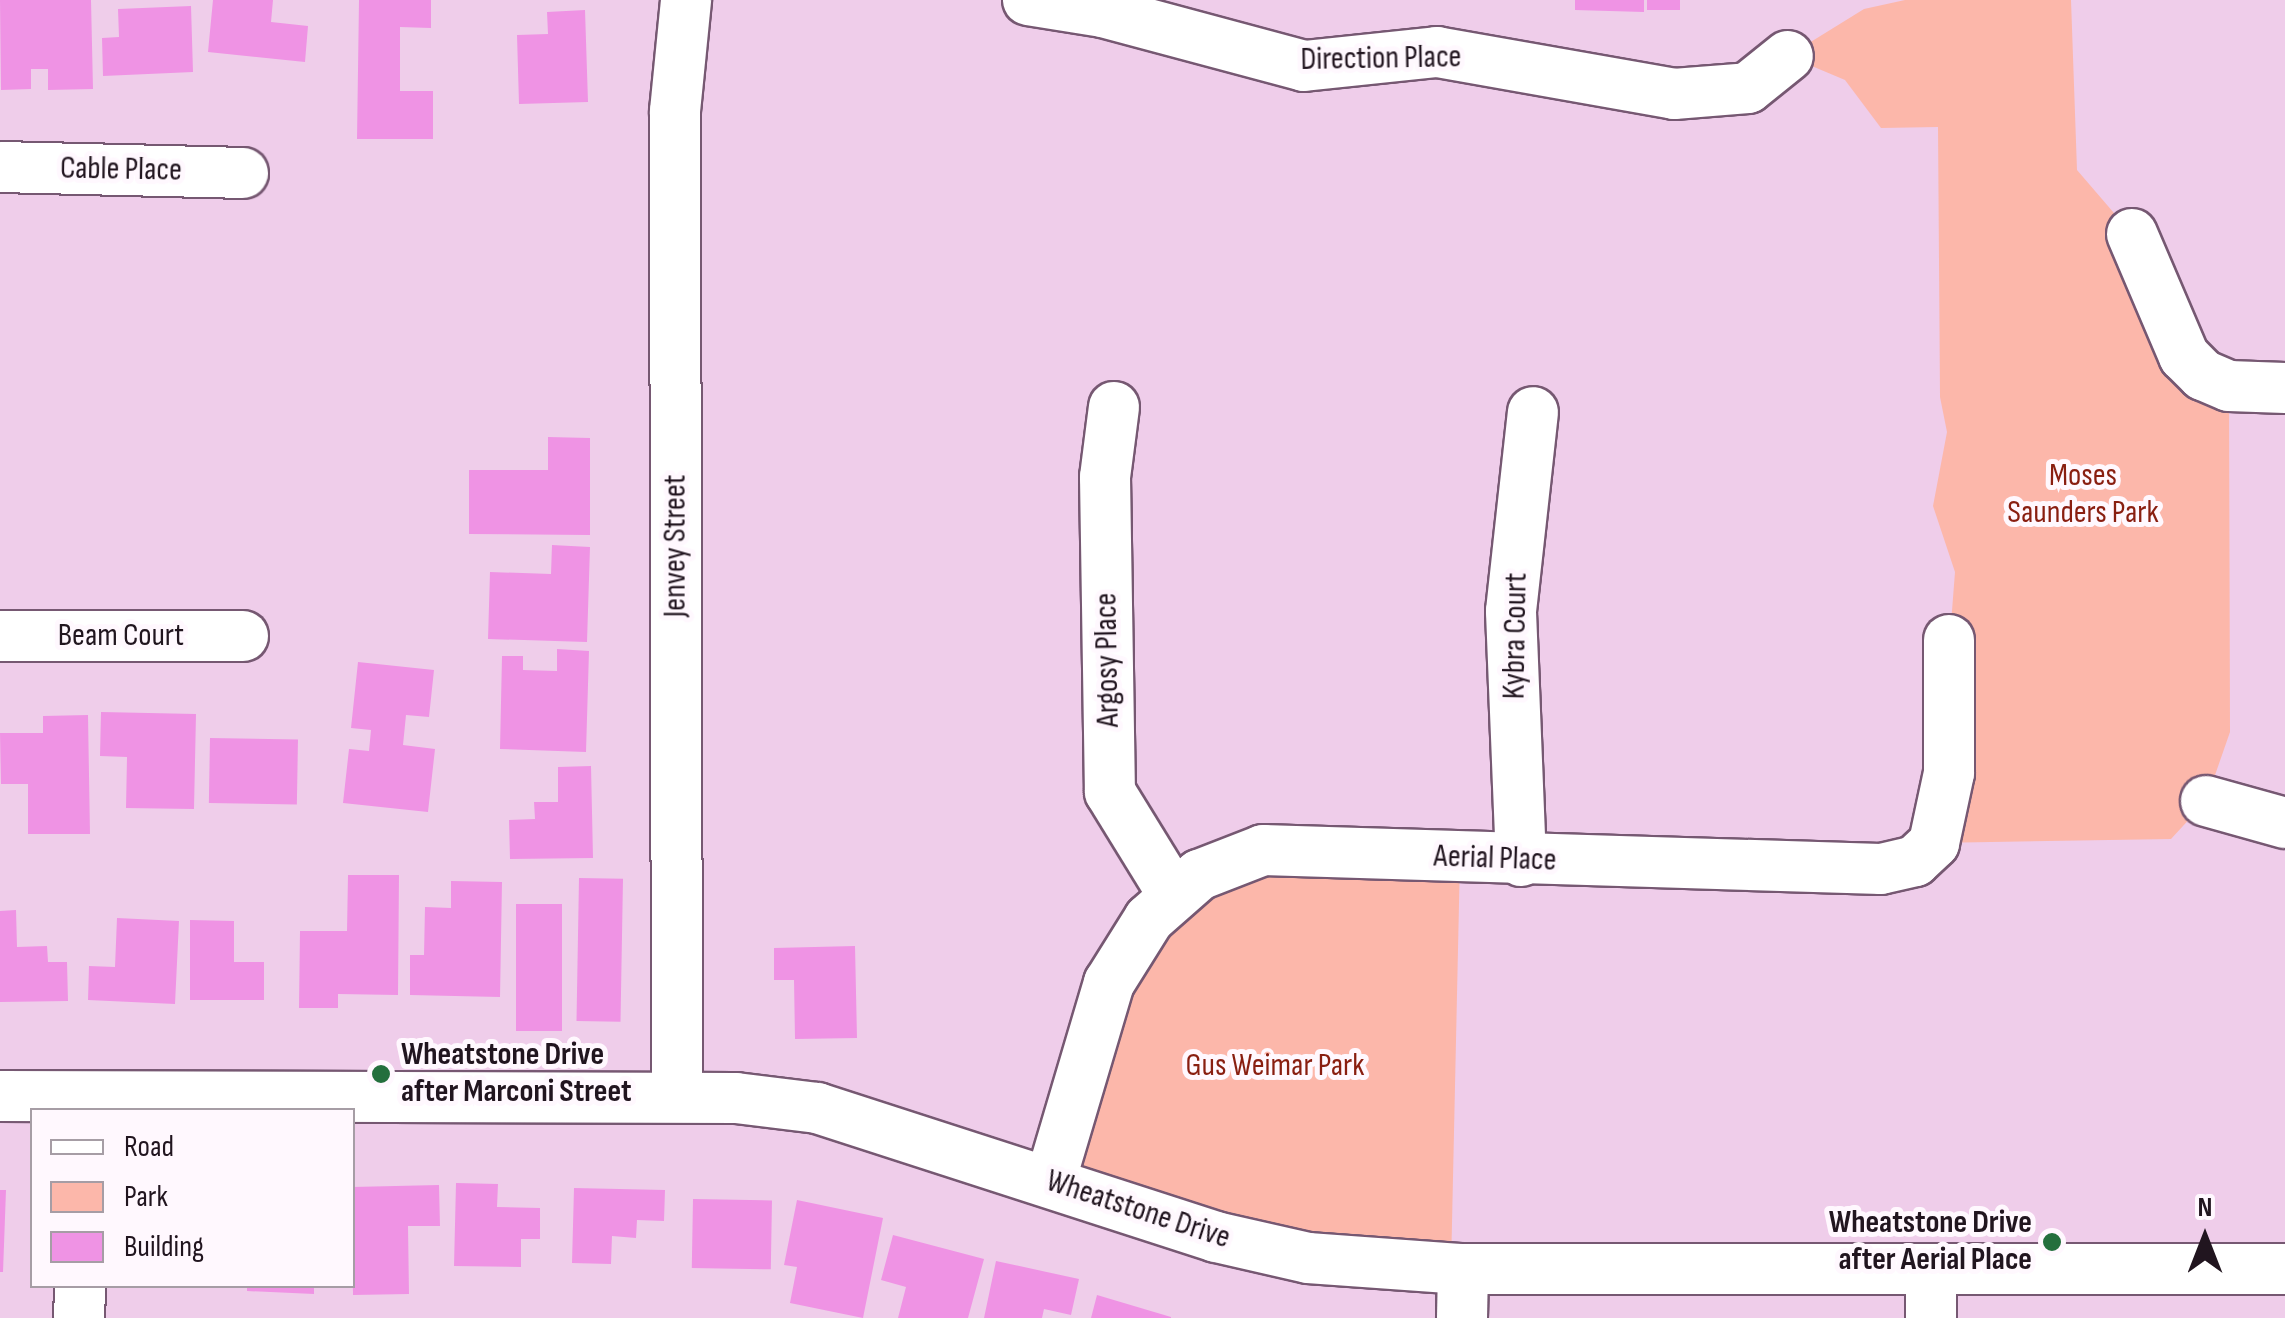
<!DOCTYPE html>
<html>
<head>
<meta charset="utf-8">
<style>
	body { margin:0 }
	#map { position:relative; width:2285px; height:1318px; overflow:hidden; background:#efcdea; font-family:"Sofia Sans Condensed",sans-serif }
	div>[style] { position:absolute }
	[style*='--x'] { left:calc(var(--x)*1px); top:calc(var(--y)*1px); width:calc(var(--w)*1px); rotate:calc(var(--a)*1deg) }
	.green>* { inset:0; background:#fcb7aa }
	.building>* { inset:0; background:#ef93e4; transform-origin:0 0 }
	.roads { filter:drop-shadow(2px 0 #765872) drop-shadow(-2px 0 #765872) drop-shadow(0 2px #765872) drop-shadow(0 -2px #765872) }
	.minor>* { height:50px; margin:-25px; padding:0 25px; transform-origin:25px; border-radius:25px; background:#fff }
	.dots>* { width:28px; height:28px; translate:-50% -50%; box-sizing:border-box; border:5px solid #fff8fe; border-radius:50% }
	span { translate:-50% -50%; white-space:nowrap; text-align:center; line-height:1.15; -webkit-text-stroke:10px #fff8fe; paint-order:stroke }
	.street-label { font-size:32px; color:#21151f }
	.park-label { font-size:32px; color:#891e10 }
	.poi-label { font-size:32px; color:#21151f; font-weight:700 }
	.left { translate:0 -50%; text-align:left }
	.right { translate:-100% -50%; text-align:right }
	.legend { position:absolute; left:30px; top:1108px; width:325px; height:180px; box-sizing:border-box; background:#fff8fe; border:2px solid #a69da5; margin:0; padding:12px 18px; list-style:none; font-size:30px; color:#21151f }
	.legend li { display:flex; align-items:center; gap:20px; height:50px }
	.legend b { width:50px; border:2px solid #a69da5 }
	.north { position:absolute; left:2155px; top:1188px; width:100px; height:100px; -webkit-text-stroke:8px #fff8fe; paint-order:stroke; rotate:0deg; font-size:28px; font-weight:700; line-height:40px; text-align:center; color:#21151f }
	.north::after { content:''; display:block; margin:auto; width:35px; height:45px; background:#21151f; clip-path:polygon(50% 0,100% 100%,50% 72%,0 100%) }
</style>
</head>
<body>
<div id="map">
	<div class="green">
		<div style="clip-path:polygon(1905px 0,2071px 0,2077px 170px,2132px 234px,2229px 386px,2230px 732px,2206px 801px,2171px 839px,1934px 843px,1955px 572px,1933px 506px,1947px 432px,1940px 397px,1938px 127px,1881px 128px,1845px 80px,1788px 56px,1864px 9px)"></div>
		<div style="clip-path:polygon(1460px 858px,1451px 1269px,1050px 1182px,1109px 983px,1199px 875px)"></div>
	</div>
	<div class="building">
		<div style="clip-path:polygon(0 0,91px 0,93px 89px,48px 90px,48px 69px,31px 69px,31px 89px,1px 90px)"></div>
		<div style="clip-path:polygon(213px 0,273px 0,271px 22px,308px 26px,305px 62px,208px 52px)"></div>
		<div style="clip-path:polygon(359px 0,431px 0,431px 28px,400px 27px,400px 91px,433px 91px,433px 139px,357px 139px)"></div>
		<div style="clip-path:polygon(1575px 0,1644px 0,1644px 12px,1575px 10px)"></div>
		<div style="left:1647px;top:0;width:33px;height:10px"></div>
		<div style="clip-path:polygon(191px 6px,193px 72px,103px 76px,102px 38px,119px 37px,118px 9px)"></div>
		<div style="clip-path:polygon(585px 10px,588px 102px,519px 104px,517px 35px,548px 34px,547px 12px)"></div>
		<div style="clip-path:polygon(548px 437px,590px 438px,590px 535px,469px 534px,469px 470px,548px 470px)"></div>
		<div style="clip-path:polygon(552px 545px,590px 547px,587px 642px,488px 639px,490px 572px,551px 574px)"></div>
		<div style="clip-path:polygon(557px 649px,589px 651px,586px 752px,500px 749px,502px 656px,523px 656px,523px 670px,557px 671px)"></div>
		<div style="clip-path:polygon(358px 662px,434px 670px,429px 717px,406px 715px,403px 745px,435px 749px,428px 812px,343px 803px,349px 749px,369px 751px,371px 730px,351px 728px)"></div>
		<div style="clip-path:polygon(101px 712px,196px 714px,194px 809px,126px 808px,127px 757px,100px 756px)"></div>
		<div style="clip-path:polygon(88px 715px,90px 834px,28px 834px,28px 784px,1px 784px,0 733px,43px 733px,43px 716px)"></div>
		<div style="left:210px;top:738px;width:88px;height:65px;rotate:1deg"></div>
		<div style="clip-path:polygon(591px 766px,593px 858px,510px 859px,509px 820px,535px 819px,534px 802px,558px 802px,558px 767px)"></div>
		<div style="clip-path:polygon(348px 875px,399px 875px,398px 995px,338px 994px,338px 1008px,299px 1008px,300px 931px,347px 931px)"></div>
		<div style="left:579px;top:878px;width:44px;height:143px;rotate:1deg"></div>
		<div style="clip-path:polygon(451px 881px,502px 882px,500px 997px,410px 995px,410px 955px,424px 955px,425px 907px,451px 908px)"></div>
		<div style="left:562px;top:904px;width:127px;height:46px;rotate:90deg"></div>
		<div style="clip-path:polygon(16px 910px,17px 947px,47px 946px,48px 962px,67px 962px,68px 1001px,0 1002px,0 911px)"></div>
		<div style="clip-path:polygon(117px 918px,179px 921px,175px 1004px,88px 1000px,89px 966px,115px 967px)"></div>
		<div style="clip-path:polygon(190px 920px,234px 921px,234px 962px,264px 962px,264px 1000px,190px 1000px)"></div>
		<div style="clip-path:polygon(855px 946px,857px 1038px,795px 1039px,794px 980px,774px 980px,774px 948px)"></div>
		<div style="clip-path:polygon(456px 1183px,498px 1184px,497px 1207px,540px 1208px,540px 1239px,521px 1239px,521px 1267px,454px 1266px)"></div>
		<div style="clip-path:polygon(439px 1185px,440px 1226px,408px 1226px,409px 1294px,353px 1295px,352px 1187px)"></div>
		<div style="clip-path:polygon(574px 1188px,665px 1190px,664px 1221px,637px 1220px,636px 1238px,612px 1236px,611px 1264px,572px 1263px)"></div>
		<div style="clip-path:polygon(0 1190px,6px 1190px,3px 1272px,0 1272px)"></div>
		<div style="left:693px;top:1199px;width:79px;height:69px;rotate:1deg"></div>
		<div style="clip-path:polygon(797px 1200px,883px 1218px,863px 1318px,790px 1303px,797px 1267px,784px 1265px)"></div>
		<div style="clip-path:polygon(893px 1235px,984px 1259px,968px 1318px,898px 1318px,906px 1287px,881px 1280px)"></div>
		<div style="clip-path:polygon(996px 1261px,1079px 1279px,1071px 1315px,1044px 1309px,1042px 1318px,984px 1318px)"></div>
		<div style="clip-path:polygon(247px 1286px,314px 1286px,314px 1294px,247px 1291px)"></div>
		<div style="clip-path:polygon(1097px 1295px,1171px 1317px,1171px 1318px,1091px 1318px)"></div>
	</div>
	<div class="roads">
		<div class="minor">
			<div style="--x:1028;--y:0;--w:76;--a:9.1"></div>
			<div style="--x:1103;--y:12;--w:208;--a:15"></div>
			<div style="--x:1304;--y:66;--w:134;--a:-6"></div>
			<div style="--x:1437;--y:52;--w:241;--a:10"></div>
			<div style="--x:1674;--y:94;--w:74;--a:-4.6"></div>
			<div style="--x:1748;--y:88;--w:51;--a:-38.7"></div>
			<div style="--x:0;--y:167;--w:243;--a:1.4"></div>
			<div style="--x:2132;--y:234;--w:133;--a:66.9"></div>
			<div style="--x:2184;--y:356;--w:27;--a:45"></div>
			<div style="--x:2203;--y:375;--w:28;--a:23"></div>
			<div style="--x:2229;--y:386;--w:56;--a:2"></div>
			<div style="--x:1114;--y:407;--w:71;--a:97.3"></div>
			<div style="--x:1105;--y:477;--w:315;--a:89.1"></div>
			<div style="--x:1110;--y:792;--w:122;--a:58.4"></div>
			<div style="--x:0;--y:636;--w:243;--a:0"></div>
			<div style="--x:2206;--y:801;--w:82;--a:15.6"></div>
			<div style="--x:1521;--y:861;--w:250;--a:-92.3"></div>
			<div style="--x:1511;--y:611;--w:200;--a:-83.7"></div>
			<div style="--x:677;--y:1093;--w:982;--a:-90.12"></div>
			<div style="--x:675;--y:111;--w:112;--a:-84.3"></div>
			<div style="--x:0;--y:1096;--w:736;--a:0.16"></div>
			<div style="--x:736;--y:1098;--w:82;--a:7"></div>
			<div style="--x:817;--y:1108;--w:419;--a:17.9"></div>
			<div style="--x:1216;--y:1237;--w:94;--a:12.9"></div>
			<div style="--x:1308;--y:1258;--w:155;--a:4.1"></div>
			<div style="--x:1463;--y:1269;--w:822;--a:0"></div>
			<div style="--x:1050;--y:1182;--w:208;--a:-73.5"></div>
			<div style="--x:1109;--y:983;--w:75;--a:-58"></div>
			<div style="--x:1149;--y:919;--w:67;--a:-41.3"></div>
			<div style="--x:1199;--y:875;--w:69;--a:-21.3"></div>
			<div style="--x:1263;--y:850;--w:618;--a:1.76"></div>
			<div style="--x:1881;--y:869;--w:35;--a:-13"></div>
			<div style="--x:1915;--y:861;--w:26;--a:-43"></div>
			<div style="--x:1934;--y:843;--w:72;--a:-77.9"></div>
			<div style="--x:1949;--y:773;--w:133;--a:-90"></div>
			<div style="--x:1930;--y:1269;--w:49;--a:88.8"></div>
			<div style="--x:79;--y:1318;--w:32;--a:-88"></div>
			<div style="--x:1462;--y:1318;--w:49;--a:-88.8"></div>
		</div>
	</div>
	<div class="dots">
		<div style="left:381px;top:1074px;background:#246f3d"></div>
		<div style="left:2052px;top:1242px;background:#246f3d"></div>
	</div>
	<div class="street-label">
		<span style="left:1381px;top:59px;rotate:-1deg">Direction Place</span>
		<span style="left:121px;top:170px;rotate:1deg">Cable Place</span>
		<span style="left:676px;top:546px;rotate:-90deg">Jenvey Street</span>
		<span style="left:121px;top:636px">Beam Court</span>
		<span style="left:1516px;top:636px;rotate:-89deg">Kybra Court</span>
		<span style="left:1108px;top:660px;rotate:-91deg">Argosy Place</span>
		<span style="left:1495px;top:859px;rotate:2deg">Aerial Place</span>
		<span style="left:1138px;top:1210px;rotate:18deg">Wheatstone Drive</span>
	</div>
	<div class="park-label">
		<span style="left:2083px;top:495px">Moses<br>Saunders Park</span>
		<span style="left:1275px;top:1066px">Gus Weimar Park</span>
	</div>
	<div class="poi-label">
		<span class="left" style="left:401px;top:1074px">Wheatstone Drive<br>after Marconi Street</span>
		<span class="right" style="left:2032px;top:1242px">Wheatstone Drive<br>after Aerial Place</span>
	</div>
	<ul class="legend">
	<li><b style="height:12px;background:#fff"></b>Road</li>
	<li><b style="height:28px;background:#fcb7aa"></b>Park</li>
	<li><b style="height:28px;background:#ef93e4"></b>Building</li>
	</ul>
	<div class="north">N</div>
</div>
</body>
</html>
